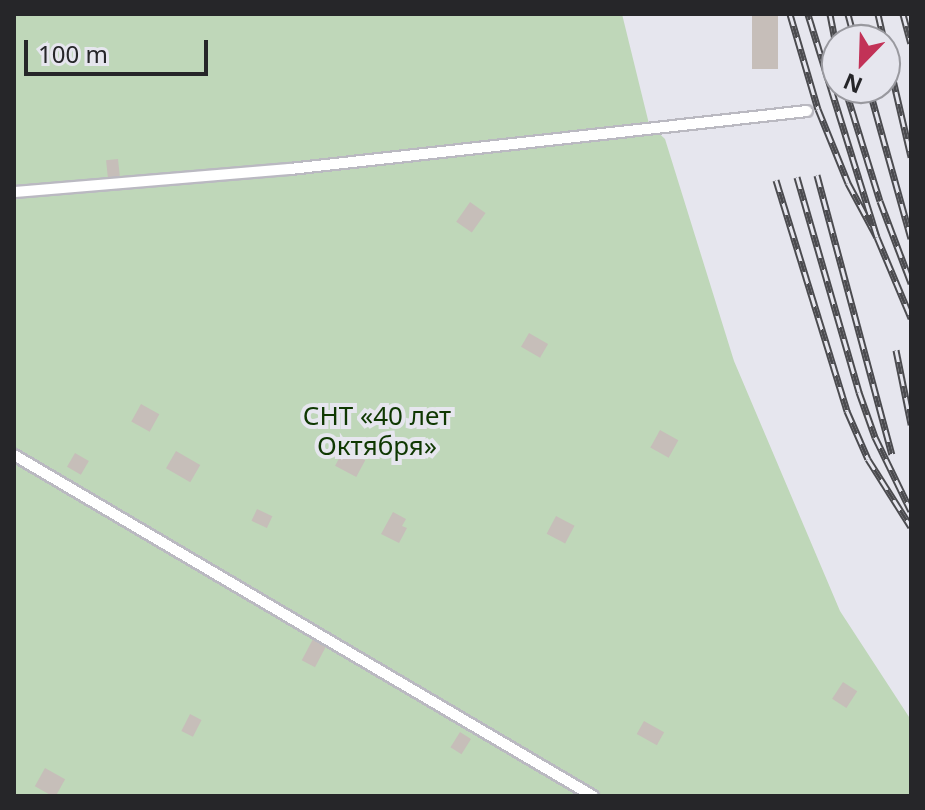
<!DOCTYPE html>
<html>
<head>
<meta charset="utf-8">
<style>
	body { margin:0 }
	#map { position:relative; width:925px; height:810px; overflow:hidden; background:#e6e6ee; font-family:"Noto Sans",sans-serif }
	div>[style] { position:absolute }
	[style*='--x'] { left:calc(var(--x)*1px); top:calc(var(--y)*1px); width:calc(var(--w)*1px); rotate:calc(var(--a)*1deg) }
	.green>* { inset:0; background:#bfd7b9 }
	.building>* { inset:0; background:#c6beb9; transform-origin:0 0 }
	.roads { filter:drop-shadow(2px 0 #bab9c1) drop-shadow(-2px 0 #bab9c1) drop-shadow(0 2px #bab9c1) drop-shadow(0 -2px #bab9c1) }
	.street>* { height:10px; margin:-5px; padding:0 5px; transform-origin:5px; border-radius:5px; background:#fff }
	.rail>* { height:7px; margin-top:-3.5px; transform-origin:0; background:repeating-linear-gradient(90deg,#e6e6ee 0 12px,#4b4b4f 0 24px); box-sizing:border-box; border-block:2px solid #4b4b4f }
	span { translate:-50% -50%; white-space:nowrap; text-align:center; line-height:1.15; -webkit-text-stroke:8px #e6e6ee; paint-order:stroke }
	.park-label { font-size:26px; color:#0f3802 }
	.frame { position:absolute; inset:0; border:16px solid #262629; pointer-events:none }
	.north { position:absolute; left:821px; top:24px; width:80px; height:80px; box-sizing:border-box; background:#e6e6ee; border:2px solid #99999f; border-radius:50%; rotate:203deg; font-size:22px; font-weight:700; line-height:32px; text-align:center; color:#262629 }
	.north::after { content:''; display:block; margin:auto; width:28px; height:36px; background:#c23257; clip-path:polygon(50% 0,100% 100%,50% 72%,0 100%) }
	.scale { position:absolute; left:24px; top:40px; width:184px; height:36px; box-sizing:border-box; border:4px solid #262629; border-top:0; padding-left:10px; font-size:24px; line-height:28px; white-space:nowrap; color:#262629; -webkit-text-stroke:6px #e6e6ee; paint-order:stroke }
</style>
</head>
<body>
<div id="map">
	<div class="green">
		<div style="clip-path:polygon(14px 14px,622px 14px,649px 124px,665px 139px,734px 361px,840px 611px,911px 720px,911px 796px,14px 796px)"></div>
	</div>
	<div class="building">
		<div style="left:752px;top:14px;width:26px;height:55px"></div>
		<div style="left:118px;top:159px;width:18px;height:12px;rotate:84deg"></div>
		<div style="left:470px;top:202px;width:19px;height:24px;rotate:35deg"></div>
		<div style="left:529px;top:333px;width:22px;height:16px;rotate:30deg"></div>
		<div style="left:141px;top:404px;width:21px;height:20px;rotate:29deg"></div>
		<div style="left:660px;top:430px;width:21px;height:20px;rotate:29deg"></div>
		<div style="left:344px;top:449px;width:24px;height:19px;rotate:28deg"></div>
		<div style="left:176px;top:451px;width:28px;height:20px;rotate:30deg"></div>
		<div style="left:75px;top:453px;width:16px;height:16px;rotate:30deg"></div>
		<div style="left:257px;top:509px;width:17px;height:13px;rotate:25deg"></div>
		<div style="clip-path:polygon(393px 512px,406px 519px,402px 526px,407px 528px,399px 543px,381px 534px)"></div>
		<div style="left:556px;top:516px;width:21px;height:20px;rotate:28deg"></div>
		<div style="left:313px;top:639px;width:15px;height:24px;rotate:28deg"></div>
		<div style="left:843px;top:682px;width:17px;height:20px;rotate:33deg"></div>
		<div style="left:190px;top:714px;width:13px;height:19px;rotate:27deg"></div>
		<div style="left:644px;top:721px;width:23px;height:15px;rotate:29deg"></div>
		<div style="left:460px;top:732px;width:13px;height:18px;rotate:32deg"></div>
		<div style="left:45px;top:768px;width:23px;height:21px;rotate:29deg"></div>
	</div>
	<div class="roads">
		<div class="street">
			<div style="--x:14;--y:192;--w:277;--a:-4.8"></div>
			<div style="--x:290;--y:169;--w:520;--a:-6.4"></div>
			<div style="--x:14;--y:455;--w:672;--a:30.5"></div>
		</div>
	</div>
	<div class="rail">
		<div style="--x:790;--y:14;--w:99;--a:73.6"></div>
		<div style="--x:818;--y:109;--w:80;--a:67.9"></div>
		<div style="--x:848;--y:183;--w:61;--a:61.8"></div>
		<div style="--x:877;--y:237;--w:233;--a:-107.2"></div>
		<div style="--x:830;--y:14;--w:37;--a:79"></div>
		<div style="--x:848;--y:14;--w:27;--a:75"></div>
		<div style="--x:878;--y:14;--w:27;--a:77"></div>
		<div style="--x:903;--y:14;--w:30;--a:75"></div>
		<div style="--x:885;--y:45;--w:115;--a:76.9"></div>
		<div style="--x:845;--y:88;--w:118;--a:72.8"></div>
		<div style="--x:880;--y:201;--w:88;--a:69.3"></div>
		<div style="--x:869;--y:88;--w:156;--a:74.4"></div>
		<div style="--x:817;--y:175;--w:289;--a:75"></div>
		<div style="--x:797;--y:177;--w:224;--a:73.9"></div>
		<div style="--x:859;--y:392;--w:48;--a:70.4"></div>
		<div style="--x:875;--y:437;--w:82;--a:64.1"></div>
		<div style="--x:776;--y:180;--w:242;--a:72.9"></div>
		<div style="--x:847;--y:411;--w:52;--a:66.4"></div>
		<div style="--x:868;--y:459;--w:80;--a:57.7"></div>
		<div style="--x:877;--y:237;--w:88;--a:67.2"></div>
		<div style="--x:896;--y:350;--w:76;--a:78.5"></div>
	</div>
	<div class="park-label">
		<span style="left:377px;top:431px">СНТ «40 лет<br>Октября»</span>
	</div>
	<div class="frame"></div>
	<div class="north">N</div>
	<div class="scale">100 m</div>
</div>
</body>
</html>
